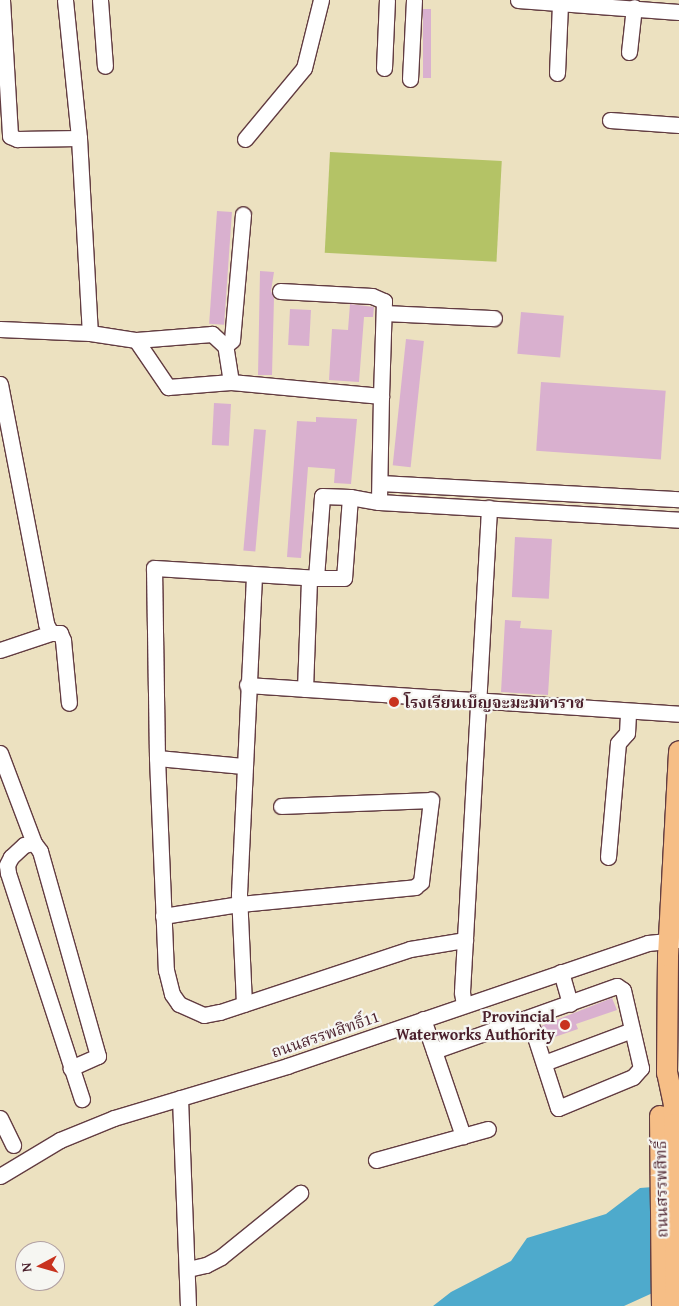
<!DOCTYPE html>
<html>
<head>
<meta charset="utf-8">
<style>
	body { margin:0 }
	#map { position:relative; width:679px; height:1306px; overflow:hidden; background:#ece1c0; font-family:"Gentium Book Plus","Noto Serif Thai",serif }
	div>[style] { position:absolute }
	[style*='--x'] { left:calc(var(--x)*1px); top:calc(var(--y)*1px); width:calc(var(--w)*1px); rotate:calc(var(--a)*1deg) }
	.green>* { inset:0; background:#b4c366; transform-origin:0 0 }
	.water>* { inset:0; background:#4eaacc }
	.building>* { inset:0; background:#d9b0cf; transform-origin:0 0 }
	.roads { filter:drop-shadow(1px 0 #623c41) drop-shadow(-1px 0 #623c41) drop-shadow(0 1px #623c41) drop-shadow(0 -1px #623c41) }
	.minor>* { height:15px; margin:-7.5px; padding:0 7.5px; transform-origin:7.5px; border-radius:7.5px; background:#fff }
	.major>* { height:20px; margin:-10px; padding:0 10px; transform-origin:10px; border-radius:10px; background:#f6be86 }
	.dots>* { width:14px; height:14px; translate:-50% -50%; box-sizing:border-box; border:2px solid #f6f6f2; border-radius:50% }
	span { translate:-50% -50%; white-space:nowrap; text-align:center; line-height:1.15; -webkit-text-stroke:4.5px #f6f6f2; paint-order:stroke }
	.poi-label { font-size:16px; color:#4a1f2b; font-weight:700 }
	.left { translate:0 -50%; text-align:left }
	.right { translate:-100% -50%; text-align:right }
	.street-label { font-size:16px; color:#4a1f2b }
	.north { position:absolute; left:15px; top:1241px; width:50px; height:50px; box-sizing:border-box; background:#f6f6f2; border:1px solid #b1a0a2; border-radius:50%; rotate:264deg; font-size:14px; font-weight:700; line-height:20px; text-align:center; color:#4a1f2b }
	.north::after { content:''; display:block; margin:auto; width:18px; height:22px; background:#c8321e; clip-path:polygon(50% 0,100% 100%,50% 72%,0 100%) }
</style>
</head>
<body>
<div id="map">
	<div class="green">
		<div style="left:330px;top:152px;width:172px;height:101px;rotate:3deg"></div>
	</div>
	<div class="water">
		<div style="clip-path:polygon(679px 1185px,679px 1281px,624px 1306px,433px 1306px,451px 1292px,511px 1261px,527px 1238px,606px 1214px,640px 1188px)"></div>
	</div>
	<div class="building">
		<div style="left:423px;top:9px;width:8px;height:69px"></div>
		<div style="left:217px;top:211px;width:15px;height:113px;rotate:4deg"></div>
		<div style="clip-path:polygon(260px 271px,274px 272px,271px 291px,274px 298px,272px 375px,258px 375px)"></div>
		<div style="clip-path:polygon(350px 304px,374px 307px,373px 317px,364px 317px,359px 382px,329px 380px,332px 329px,348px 330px)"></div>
		<div style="left:290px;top:309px;width:21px;height:36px;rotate:3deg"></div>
		<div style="left:521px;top:312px;width:43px;height:42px;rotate:5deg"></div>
		<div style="left:406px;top:339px;width:18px;height:127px;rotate:6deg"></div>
		<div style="left:541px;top:382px;width:125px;height:69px;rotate:4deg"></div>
		<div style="left:214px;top:403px;width:17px;height:42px;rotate:3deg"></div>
		<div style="clip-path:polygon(316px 417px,357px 419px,351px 484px,334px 483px,335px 469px,308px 467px,301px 558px,287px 557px,297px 421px,316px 422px)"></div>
		<div style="left:254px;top:429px;width:12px;height:122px;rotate:5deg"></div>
		<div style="left:515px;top:537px;width:37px;height:60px;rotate:3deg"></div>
		<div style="clip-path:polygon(505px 620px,521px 621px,520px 628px,552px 630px,548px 695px,501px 692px)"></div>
		<div style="clip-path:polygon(612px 998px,617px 1010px,576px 1024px,578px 1029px,546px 1040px,541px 1026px)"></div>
	</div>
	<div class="roads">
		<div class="minor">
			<div style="--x:2;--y:0;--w:136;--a:86.6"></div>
			<div style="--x:10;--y:136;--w:8;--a:23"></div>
			<div style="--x:17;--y:139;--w:62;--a:-0.9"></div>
			<div style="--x:65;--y:0;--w:139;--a:84.2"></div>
			<div style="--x:79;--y:138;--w:195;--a:86.8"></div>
			<div style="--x:100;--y:0;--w:66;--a:85.7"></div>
			<div style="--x:518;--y:0;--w:161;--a:4.3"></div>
			<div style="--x:629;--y:52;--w:45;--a:-83.7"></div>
			<div style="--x:384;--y:68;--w:68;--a:-87.5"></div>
			<div style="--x:557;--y:73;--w:70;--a:-87.5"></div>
			<div style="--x:410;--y:79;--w:79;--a:-87.1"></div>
			<div style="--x:610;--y:120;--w:69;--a:4.1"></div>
			<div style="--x:245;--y:139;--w:92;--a:-50.3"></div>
			<div style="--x:304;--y:68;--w:70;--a:-76"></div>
			<div style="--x:280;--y:291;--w:92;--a:3.1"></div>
			<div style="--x:372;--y:296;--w:13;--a:23"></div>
			<div style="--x:384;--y:301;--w:95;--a:91.8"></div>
			<div style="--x:386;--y:313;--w:108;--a:2.7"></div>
			<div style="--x:0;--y:329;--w:90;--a:2.5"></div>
			<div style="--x:90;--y:333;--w:47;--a:8.7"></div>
			<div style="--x:225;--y:346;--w:18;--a:-137"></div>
			<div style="--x:212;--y:334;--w:76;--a:175.5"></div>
			<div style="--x:136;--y:340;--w:57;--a:55.8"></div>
			<div style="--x:168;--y:387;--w:63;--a:-4.5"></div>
			<div style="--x:231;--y:382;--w:151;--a:5.3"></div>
			<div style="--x:381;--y:396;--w:106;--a:91.1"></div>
			<div style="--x:231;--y:382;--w:36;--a:-99"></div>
			<div style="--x:225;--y:346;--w:9;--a:-41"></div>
			<div style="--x:232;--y:340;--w:126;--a:-85"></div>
			<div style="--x:0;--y:384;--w:244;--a:79.1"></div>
			<div style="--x:46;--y:624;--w:10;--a:61"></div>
			<div style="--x:51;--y:633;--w:9;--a:0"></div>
			<div style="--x:60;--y:633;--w:8;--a:67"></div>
			<div style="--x:63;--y:640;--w:63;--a:84.6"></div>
			<div style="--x:380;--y:483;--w:299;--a:3.1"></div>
			<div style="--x:350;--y:497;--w:81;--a:94.2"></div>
			<div style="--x:344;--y:578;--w:28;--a:180"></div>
			<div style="--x:316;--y:578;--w:82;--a:-85.8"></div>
			<div style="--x:322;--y:496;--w:28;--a:2"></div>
			<div style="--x:350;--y:497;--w:29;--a:10"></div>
			<div style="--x:379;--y:502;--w:301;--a:3.4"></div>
			<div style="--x:0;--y:650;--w:54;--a:-18.4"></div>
			<div style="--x:247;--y:685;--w:433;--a:3.8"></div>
			<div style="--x:305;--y:689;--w:111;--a:-87.9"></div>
			<div style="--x:0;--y:753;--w:96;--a:69.3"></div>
			<div style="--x:34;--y:843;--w:10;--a:169"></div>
			<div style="--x:24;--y:845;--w:18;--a:137"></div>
			<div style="--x:11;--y:857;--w:9;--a:117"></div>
			<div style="--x:7;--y:865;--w:8;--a:83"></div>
			<div style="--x:8;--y:873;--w:238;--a:71.9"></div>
			<div style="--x:157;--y:758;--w:212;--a:87.6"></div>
			<div style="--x:166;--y:970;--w:25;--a:76"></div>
			<div style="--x:172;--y:994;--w:12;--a:55"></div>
			<div style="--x:179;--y:1004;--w:27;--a:24"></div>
			<div style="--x:204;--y:1015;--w:16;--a:-11"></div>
			<div style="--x:220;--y:1012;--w:200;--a:-18.3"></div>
			<div style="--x:410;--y:949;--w:56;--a:-9.3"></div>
			<div style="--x:243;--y:766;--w:86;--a:-174.7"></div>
			<div style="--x:157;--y:758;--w:190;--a:-90.9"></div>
			<div style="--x:154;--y:568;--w:162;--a:3.5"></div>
			<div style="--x:34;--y:843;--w:10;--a:53"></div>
			<div style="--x:40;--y:851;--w:213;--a:74.2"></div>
			<div style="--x:98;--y:1056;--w:30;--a:156"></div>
			<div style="--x:608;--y:857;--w:114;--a:-85"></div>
			<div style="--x:618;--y:743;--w:13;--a:-48"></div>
			<div style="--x:627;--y:733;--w:22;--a:-87"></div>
			<div style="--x:163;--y:916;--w:78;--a:-8.9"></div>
			<div style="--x:240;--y:904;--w:176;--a:-5.5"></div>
			<div style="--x:415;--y:887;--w:8;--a:-40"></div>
			<div style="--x:421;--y:882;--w:83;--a:-83"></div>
			<div style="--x:431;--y:800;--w:150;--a:177.7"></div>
			<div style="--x:561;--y:972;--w:33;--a:74"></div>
			<div style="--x:244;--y:1004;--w:110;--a:-92.6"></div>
			<div style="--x:239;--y:894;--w:319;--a:-87.3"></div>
			<div style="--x:464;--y:1005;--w:13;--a:-99"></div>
			<div style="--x:462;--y:992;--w:485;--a:-86.8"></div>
			<div style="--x:423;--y:1019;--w:124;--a:71.1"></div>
			<div style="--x:434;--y:1051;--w:194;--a:-19.6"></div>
			<div style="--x:617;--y:986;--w:7;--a:34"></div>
			<div style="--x:623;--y:990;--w:80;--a:77"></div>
			<div style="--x:641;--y:1068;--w:12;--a:132"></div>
			<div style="--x:633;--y:1077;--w:81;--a:157.5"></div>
			<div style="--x:558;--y:1108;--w:95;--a:-107.9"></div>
			<div style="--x:544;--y:1063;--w:94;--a:-20.6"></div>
			<div style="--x:180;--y:1098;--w:208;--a:87.8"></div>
			<div style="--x:0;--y:1118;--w:30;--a:64"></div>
			<div style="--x:376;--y:1160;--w:116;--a:-15.5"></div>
			<div style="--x:0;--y:1176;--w:70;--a:-31"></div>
			<div style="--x:60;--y:1140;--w:58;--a:-22.2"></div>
			<div style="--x:114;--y:1118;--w:181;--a:-16.7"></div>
			<div style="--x:287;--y:1066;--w:381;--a:-18.8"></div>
			<div style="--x:648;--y:943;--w:31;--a:-6"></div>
			<div style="--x:188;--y:1269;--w:18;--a:-13"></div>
			<div style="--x:206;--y:1265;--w:17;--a:-28"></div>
			<div style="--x:221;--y:1257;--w:102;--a:-39"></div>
		</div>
		<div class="major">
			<div style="--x:660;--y:1116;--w:190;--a:89.4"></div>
			<div style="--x:676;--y:1306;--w:201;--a:-90.6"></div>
			<div style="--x:674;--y:1105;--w:33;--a:-102"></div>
			<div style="--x:667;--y:1073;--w:117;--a:-89.5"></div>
			<div style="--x:668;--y:956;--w:205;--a:-86.9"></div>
		</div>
	</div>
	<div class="dots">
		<div style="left:394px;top:702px;background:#c8321e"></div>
		<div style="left:565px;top:1025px;background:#c8321e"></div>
	</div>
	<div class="poi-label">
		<span class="left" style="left:404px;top:702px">โรงเรียนเบ็ญจะมะมหาราช</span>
		<span class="right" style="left:555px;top:1025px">Provincial<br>Waterworks Authority</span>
	</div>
	<div class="street-label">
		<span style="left:325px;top:1034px;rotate:-19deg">ถนนสรรพสิทธิ์11</span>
		<span style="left:661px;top:1189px;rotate:-91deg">ถนนสรรพสิทธิ์</span>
	</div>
	<div class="north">N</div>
</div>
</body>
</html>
